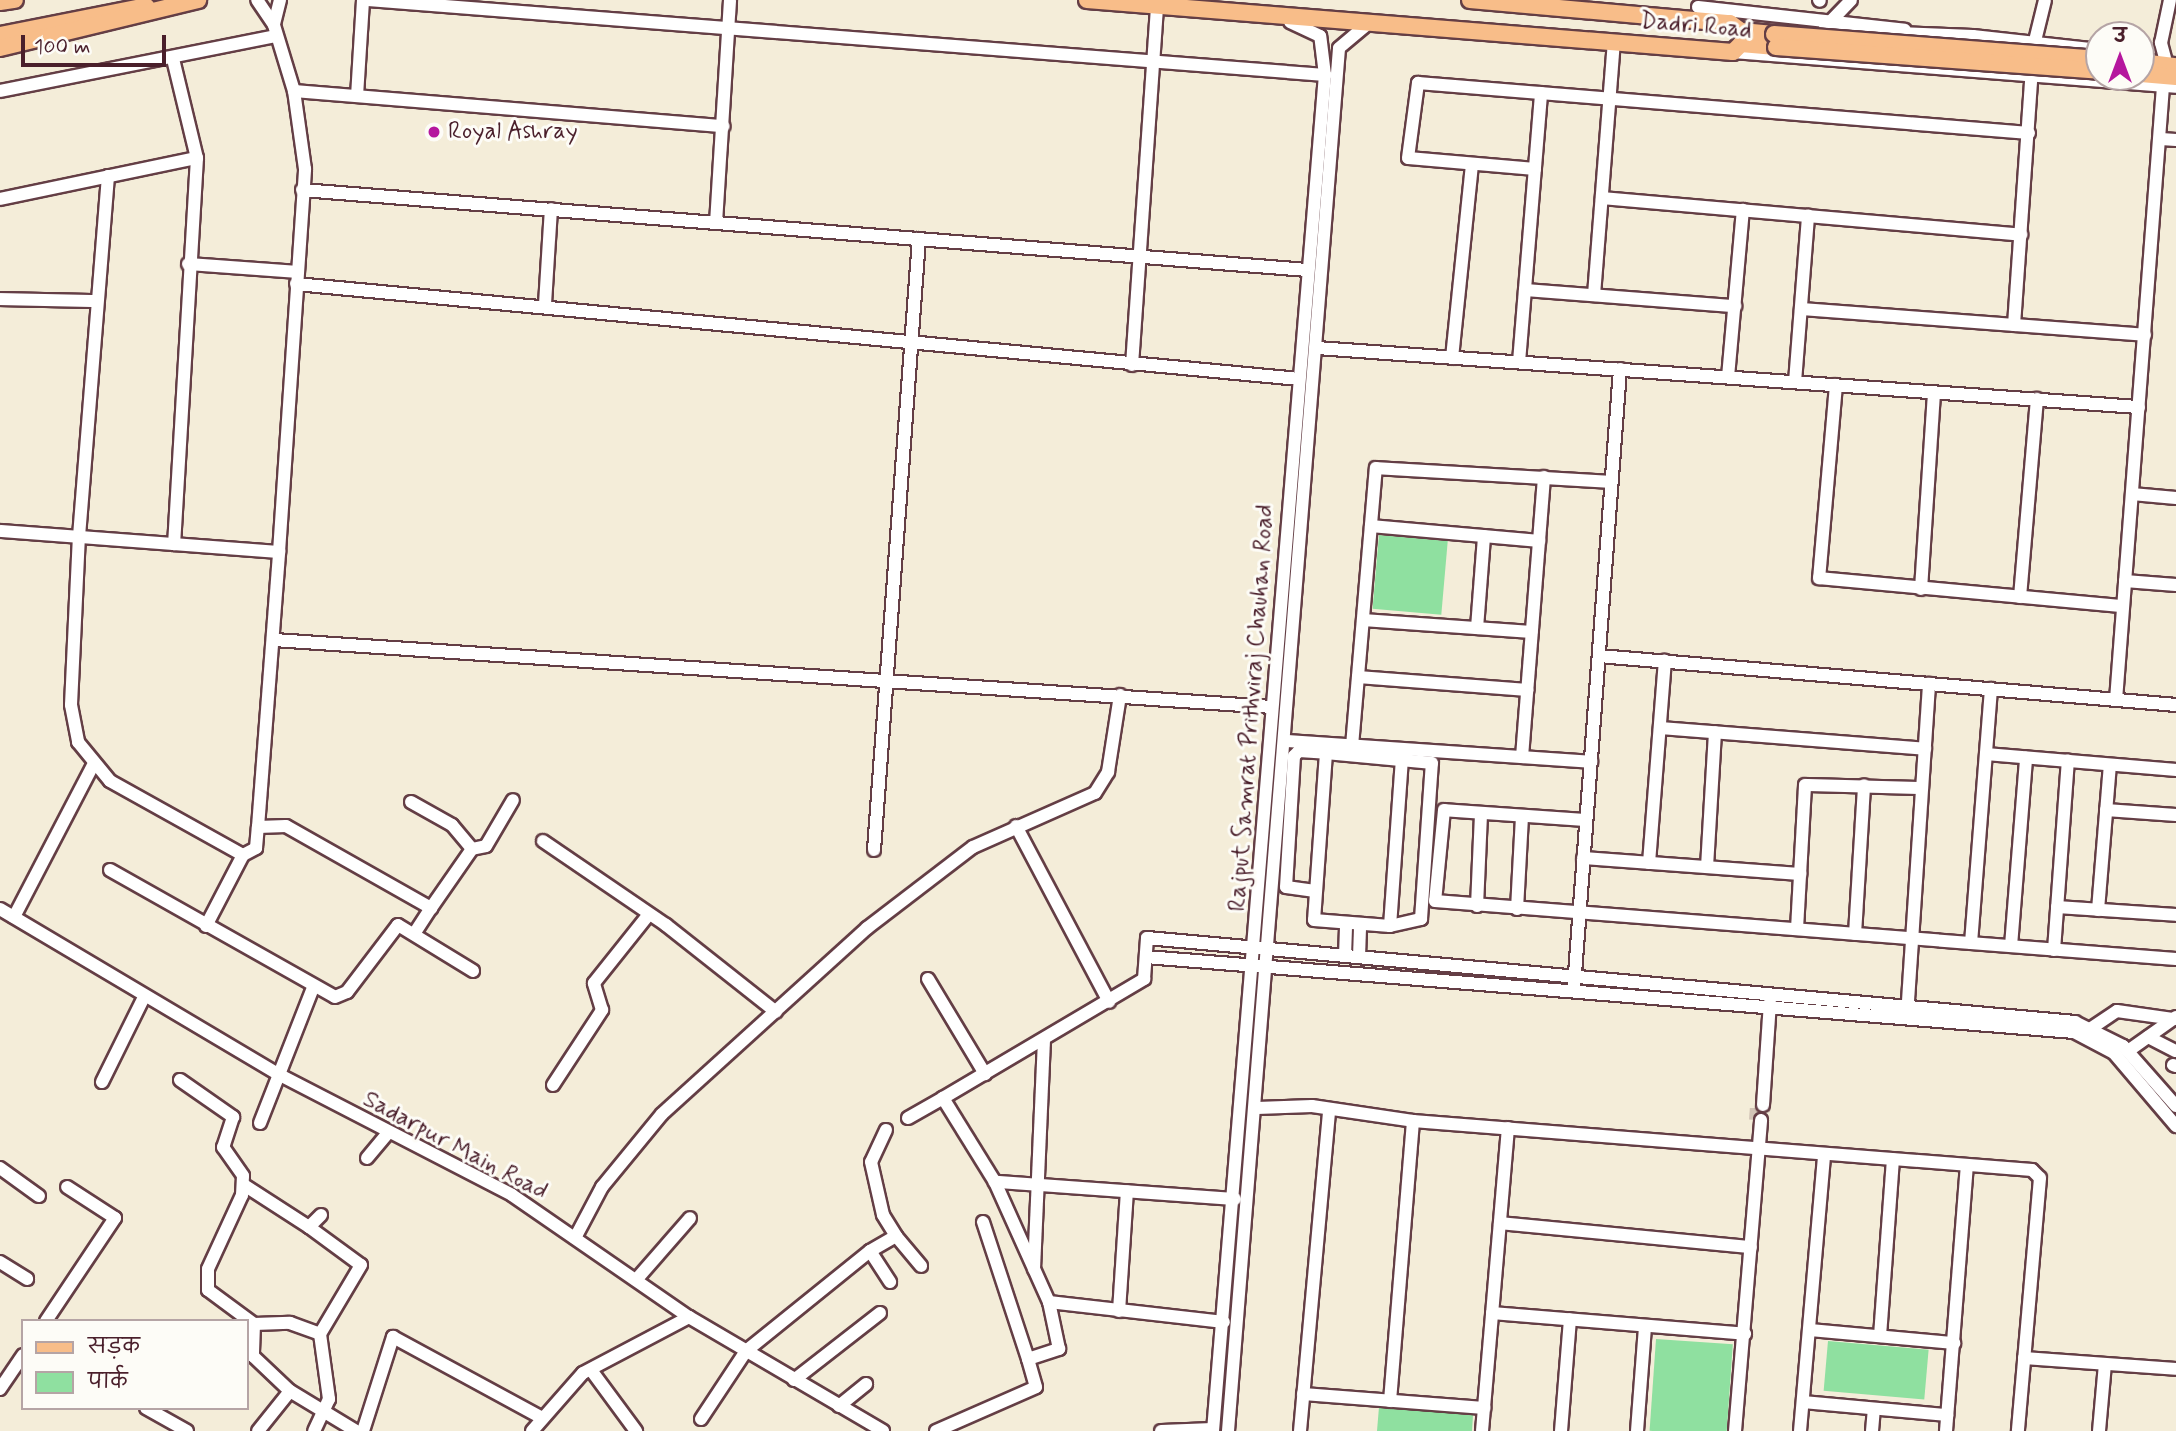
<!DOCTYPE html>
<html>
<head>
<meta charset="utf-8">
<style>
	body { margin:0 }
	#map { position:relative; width:2176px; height:1431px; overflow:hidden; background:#f4edd9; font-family:Mynerve,"Playpen Sans Deva",sans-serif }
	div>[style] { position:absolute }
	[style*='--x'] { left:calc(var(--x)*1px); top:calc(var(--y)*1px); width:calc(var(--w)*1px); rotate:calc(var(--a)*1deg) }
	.green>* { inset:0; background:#8fe0a0; transform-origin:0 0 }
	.minor-tunnel>* { height:12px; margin-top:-6px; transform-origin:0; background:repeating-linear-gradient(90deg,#d2c4b6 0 12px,transparent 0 18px) }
	.roads { filter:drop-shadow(2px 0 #643e45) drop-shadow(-2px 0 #643e45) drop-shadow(0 2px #643e45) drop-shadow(0 -2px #643e45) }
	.minor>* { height:12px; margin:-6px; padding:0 6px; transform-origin:6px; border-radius:6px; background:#fff }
	.major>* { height:16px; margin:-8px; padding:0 8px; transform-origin:8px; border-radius:8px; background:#f8bd89 }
	.bridges { filter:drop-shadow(2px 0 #643e45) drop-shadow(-2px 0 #643e45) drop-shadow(0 2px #643e45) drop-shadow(0 -2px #643e45) }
	.major-bridge>* { height:16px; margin:-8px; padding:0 8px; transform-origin:8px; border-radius:8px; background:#f8bd89 }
	.dots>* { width:19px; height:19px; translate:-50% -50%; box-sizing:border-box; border:4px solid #fdfcf7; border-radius:50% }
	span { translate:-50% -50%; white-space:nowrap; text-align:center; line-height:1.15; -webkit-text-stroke:6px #fdfcf7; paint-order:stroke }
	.street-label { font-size:24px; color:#4a1f2b }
	.poi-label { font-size:24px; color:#4a1f2b }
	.left { translate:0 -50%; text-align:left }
	.legend { position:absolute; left:21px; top:1319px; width:228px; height:91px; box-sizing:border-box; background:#fdfcf7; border:2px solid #b5a4a5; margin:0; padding:9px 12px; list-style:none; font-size:21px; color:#4a1f2b }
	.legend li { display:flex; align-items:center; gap:14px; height:35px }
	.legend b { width:35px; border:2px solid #b5a4a5 }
	.north { position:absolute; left:2085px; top:21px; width:70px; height:70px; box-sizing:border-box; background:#fdfcf7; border:2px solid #b5a4a5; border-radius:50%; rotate:0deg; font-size:19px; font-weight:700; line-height:28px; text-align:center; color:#4a1f2b }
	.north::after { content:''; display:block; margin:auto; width:24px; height:32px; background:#b5179e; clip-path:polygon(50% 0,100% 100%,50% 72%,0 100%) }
	.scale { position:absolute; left:21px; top:35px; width:145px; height:32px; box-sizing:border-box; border:4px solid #4a1f2b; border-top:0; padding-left:9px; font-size:21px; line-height:24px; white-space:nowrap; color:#4a1f2b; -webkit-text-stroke:5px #fdfcf7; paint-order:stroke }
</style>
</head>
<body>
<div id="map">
	<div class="green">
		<div style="left:1379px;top:535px;width:69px;height:74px;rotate:5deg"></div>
		<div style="left:1656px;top:1339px;width:77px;height:92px;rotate:4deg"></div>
		<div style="left:1828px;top:1341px;width:101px;height:50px;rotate:5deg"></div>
		<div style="clip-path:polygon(1379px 1407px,1473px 1415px,1472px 1431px,1377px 1431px)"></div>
	</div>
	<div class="minor-tunnel">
		<div style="--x:1755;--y:1120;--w:15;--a:-86"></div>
	</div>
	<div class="roads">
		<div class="minor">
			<div style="--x:368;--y:0;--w:960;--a:4.48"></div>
			<div style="--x:1819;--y:0;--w:1;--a:45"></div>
			<div style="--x:1698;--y:7;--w:208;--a:6.3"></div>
			<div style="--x:1830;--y:22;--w:30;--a:-46"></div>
			<div style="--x:274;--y:24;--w:25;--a:-76"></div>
			<div style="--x:1824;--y:30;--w:149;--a:2.3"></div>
			<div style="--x:1973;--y:36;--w:127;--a:6.3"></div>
			<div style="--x:2033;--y:49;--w:50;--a:-76.2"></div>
			<div style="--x:1733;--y:52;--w:444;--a:4.5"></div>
			<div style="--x:2165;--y:58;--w:16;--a:-105"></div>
			<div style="--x:2161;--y:43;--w:44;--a:-78.2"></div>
			<div style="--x:173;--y:59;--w:102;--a:76.4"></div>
			<div style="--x:197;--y:158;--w:387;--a:93.4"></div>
			<div style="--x:0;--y:91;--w:281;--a:-11.3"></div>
			<div style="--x:294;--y:91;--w:431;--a:4.7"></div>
			<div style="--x:357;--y:96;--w:96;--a:-86.4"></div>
			<div style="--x:2161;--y:139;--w:15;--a:4"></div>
			<div style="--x:1535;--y:169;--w:127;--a:-175"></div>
			<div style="--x:1408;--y:158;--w:76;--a:-82.4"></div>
			<div style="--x:1418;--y:83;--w:613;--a:4.68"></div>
			<div style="--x:108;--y:176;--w:360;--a:94.6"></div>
			<div style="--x:79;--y:535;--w:170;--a:92.7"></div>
			<div style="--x:71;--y:705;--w:38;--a:79"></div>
			<div style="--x:78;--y:742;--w:50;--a:50.6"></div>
			<div style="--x:110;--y:781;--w:152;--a:29.1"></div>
			<div style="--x:243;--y:855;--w:15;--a:-28"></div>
			<div style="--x:256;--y:848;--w:21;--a:-85"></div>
			<div style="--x:258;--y:827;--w:28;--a:-2"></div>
			<div style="--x:286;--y:826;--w:167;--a:29.5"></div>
			<div style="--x:431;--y:908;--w:72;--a:-55.2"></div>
			<div style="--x:472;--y:849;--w:14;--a:-12"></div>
			<div style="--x:486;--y:846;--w:53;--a:-59.6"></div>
			<div style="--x:302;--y:190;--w:1009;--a:4.55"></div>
			<div style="--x:1602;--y:198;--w:421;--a:5"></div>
			<div style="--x:0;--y:199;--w:201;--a:-11.8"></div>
			<div style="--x:716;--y:223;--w:223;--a:-86.4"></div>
			<div style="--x:188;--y:264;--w:108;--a:4.2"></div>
			<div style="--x:296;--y:284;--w:1007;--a:5.41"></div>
			<div style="--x:1525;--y:290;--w:211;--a:4.4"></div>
			<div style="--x:1594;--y:295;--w:254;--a:-85.5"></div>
			<div style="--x:0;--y:299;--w:97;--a:1.2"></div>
			<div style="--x:545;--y:304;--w:95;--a:-86.4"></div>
			<div style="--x:1801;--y:309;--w:345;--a:4.3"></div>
			<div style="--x:2014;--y:325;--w:259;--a:-86"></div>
			<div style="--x:1317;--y:348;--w:824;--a:4.11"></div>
			<div style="--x:1452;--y:358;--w:195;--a:-84.1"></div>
			<div style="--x:1519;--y:362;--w:270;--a:-85.3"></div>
			<div style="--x:1132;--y:365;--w:360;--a:-86"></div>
			<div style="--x:1728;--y:377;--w:168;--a:-84.9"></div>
			<div style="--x:1795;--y:382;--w:167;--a:-85.5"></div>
			<div style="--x:1836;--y:385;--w:194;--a:95"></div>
			<div style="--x:1819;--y:578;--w:305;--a:5.3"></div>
			<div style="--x:2132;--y:494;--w:44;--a:5.2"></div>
			<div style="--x:1371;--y:526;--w:169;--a:5.1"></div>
			<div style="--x:0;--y:531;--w:280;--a:4.3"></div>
			<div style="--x:279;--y:552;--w:384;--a:-86.1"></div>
			<div style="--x:305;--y:169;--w:79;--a:-98"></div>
			<div style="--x:294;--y:91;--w:69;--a:-106.9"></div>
			<div style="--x:274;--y:25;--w:30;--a:-124"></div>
			<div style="--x:2125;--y:581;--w:51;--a:4.5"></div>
			<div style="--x:1921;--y:589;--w:197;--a:-86.2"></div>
			<div style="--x:2020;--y:597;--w:199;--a:-85.1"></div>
			<div style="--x:1363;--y:620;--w:169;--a:4.1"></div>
			<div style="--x:1477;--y:628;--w:92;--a:-85.6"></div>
			<div style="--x:274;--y:640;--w:1000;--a:3.84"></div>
			<div style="--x:1599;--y:656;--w:579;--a:4.85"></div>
			<div style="--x:1358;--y:677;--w:170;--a:4.4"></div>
			<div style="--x:2116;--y:700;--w:616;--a:-85.62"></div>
			<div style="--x:1660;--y:728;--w:266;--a:4.5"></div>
			<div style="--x:1286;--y:741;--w:306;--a:3.9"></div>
			<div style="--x:1352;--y:746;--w:279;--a:-85.1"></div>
			<div style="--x:1376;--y:468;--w:235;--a:3.4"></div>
			<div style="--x:1986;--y:754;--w:191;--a:4.8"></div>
			<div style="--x:1522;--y:757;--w:281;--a:-85.5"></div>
			<div style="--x:411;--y:802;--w:47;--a:29.3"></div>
			<div style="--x:452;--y:825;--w:31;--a:50"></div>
			<div style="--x:2106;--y:810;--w:70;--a:4.1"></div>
			<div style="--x:1586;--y:820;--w:142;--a:-176"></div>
			<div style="--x:1444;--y:810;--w:91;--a:95.6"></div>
			<div style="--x:1435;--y:901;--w:743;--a:4.48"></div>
			<div style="--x:1016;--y:826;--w:199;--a:62.1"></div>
			<div style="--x:258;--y:827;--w:276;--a:-85.6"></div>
			<div style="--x:543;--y:841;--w:149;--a:34.3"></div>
			<div style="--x:666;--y:925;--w:140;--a:38.3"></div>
			<div style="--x:874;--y:850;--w:613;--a:-85.79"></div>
			<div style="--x:1583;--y:858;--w:218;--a:4.2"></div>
			<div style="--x:1649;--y:863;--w:203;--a:-85.5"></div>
			<div style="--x:1707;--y:867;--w:135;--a:-86.6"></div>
			<div style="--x:110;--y:870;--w:258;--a:29.4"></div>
			<div style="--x:335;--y:997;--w:13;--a:-23"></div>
			<div style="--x:347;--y:992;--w:84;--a:-52.7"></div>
			<div style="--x:398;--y:925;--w:88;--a:31.5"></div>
			<div style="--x:1315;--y:891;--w:29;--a:-172"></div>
			<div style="--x:1286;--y:887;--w:131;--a:-86.5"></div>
			<div style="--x:1294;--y:756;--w:7;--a:-45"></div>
			<div style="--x:1299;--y:751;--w:27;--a:4"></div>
			<div style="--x:1326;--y:753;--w:167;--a:94.1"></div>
			<div style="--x:1314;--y:920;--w:76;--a:4.5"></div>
			<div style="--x:1390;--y:926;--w:32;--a:-13"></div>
			<div style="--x:1421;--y:919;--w:156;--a:-86"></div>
			<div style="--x:1432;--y:763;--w:106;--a:-174.6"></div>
			<div style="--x:1477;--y:906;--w:93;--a:-87.5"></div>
			<div style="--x:2057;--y:907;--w:119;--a:3.8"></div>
			<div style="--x:0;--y:909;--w:323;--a:30.7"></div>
			<div style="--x:278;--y:1074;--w:263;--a:27.3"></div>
			<div style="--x:512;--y:1195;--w:215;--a:34.6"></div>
			<div style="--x:689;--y:1317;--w:225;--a:30.4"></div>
			<div style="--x:1517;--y:909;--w:93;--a:-86.9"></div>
			<div style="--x:2098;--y:910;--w:145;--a:-85.3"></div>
			<div style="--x:14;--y:917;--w:171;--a:-62.5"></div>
			<div style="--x:206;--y:926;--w:80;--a:-62.5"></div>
			<div style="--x:1390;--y:926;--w:167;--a:-85.9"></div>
			<div style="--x:1797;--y:929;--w:144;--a:-86.8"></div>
			<div style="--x:1805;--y:785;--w:117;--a:1.5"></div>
			<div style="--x:414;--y:934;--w:31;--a:-57"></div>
			<div style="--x:1855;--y:934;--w:149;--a:-86.5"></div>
			<div style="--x:1971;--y:943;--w:255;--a:-85.5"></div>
			<div style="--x:2011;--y:946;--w:189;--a:-85.4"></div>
			<div style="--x:2054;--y:950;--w:190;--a:-85.8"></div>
			<div style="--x:1345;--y:956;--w:33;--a:-88"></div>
			<div style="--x:1146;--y:957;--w:931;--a:4.62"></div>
			<div style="--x:2074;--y:1032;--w:45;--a:27.7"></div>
			<div style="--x:2114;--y:1053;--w:96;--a:49.7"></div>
			<div style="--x:1359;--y:957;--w:33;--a:-88"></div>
			<div style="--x:928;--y:979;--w:111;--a:59"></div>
			<div style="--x:1574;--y:987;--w:620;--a:-85.74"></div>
			<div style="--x:1907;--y:1016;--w:333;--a:-86.2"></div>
			<div style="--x:2090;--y:1029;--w:32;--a:-34"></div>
			<div style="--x:2117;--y:1011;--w:58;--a:8"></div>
			<div style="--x:2148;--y:1037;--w:31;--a:27"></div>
			<div style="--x:2128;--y:1051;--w:59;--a:-35.3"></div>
			<div style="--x:2173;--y:1065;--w:3;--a:18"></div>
			<div style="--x:180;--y:1080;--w:65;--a:34.9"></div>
			<div style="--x:233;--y:1117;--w:32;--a:108"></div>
			<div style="--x:223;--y:1147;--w:35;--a:55"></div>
			<div style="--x:243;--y:1176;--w:19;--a:93"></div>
			<div style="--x:242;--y:1195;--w:81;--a:114.7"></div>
			<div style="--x:208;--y:1269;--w:21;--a:90"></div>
			<div style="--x:208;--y:1290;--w:57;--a:36.5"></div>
			<div style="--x:254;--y:1324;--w:36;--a:-2"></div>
			<div style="--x:290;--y:1323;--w:32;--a:20"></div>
			<div style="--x:102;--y:1082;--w:95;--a:-63.7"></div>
			<div style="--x:553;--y:1085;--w:90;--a:-56.8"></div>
			<div style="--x:602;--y:1010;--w:28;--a:-107"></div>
			<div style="--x:594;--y:983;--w:88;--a:-51.4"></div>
			<div style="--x:1763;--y:1105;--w:103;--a:-86.1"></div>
			<div style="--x:1257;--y:1108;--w:55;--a:-2.1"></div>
			<div style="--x:1312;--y:1106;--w:102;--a:8.4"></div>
			<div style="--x:1413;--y:1121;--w:621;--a:4.53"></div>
			<div style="--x:2032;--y:1170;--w:11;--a:45"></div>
			<div style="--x:2040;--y:1178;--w:254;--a:95"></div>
			<div style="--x:908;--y:1118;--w:40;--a:-29.7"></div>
			<div style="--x:260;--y:1123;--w:145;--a:-68.6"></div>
			<div style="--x:886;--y:1130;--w:35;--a:115"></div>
			<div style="--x:871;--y:1162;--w:54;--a:77.2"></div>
			<div style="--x:883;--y:1215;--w:25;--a:58"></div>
			<div style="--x:367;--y:1158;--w:33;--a:-50"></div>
			<div style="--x:0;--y:1168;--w:48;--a:35.7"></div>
			<div style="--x:995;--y:1182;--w:132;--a:65.8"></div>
			<div style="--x:1049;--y:1302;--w:176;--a:6.5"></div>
			<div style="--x:244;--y:1185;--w:77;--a:32.9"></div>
			<div style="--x:309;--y:1227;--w:17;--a:-45"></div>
			<div style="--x:1235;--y:1199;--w:241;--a:-175.9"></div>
			<div style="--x:995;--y:1182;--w:99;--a:-121.8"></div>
			<div style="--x:943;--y:1098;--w:234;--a:-30.6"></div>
			<div style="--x:1144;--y:979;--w:41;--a:-85.8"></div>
			<div style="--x:1147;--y:938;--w:932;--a:5.17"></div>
			<div style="--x:2075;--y:1022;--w:54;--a:26.6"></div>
			<div style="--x:2123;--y:1046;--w:80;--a:48.5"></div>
			<div style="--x:983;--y:1222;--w:144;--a:71.8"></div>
			<div style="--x:1028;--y:1359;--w:33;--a:-18"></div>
			<div style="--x:1059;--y:1349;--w:48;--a:-102"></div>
			<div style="--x:1500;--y:1223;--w:252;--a:5.5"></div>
			<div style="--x:309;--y:1227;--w:64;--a:36.2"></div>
			<div style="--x:361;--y:1265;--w:80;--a:120.7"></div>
			<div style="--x:320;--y:1334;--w:66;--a:82.1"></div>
			<div style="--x:329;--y:1399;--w:35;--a:115"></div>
			<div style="--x:575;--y:1238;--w:58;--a:-62.1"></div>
			<div style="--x:602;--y:1187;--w:94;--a:-50.6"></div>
			<div style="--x:662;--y:1114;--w:277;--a:-42.2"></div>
			<div style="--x:867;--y:928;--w:133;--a:-37.4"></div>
			<div style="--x:973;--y:847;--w:133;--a:-23.9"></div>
			<div style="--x:1095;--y:793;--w:25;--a:-58"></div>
			<div style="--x:1108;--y:772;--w:78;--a:-81.1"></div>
			<div style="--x:870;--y:1251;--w:37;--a:57"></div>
			<div style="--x:0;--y:1262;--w:32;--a:32"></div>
			<div style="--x:1034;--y:1269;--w:229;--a:-87.5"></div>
			<div style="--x:636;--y:1280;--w:82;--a:-48.9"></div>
			<div style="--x:1119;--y:1311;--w:120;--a:-86.2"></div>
			<div style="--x:1492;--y:1313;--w:254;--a:4.7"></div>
			<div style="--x:46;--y:1321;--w:124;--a:-56.2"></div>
			<div style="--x:115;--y:1218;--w:57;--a:-147.1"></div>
			<div style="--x:254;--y:1324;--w:32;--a:92"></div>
			<div style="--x:253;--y:1356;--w:51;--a:43.4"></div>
			<div style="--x:290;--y:1391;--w:77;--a:31.2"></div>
			<div style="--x:1810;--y:1330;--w:145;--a:5.2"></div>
			<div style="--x:1880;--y:1336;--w:177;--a:-85.8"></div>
			<div style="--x:2024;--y:1358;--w:152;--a:4.1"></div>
			<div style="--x:591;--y:1370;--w:76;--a:53.6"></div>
			<div style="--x:794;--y:1380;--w:109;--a:-37.9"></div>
			<div style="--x:0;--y:1389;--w:41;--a:-55.9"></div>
			<div style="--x:1303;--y:1394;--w:182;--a:4.4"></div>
			<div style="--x:1390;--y:1401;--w:281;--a:-85.3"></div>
			<div style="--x:1803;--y:1402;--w:145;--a:5.2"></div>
			<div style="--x:839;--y:1406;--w:35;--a:-39"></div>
			<div style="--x:146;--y:1408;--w:47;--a:29.3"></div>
			<div style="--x:701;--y:1419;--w:82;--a:-56.5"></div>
			<div style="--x:746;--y:1351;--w:159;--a:-38.9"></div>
			<div style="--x:870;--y:1251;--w:30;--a:-30"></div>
			<div style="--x:896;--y:1236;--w:39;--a:50"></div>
			<div style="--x:258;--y:1431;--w:51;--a:-51.3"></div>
			<div style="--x:363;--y:1431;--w:99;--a:-72.3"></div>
			<div style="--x:393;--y:1337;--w:170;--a:28.5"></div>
			<div style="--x:532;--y:1431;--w:77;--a:-48.7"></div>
			<div style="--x:583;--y:1373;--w:120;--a:-27.8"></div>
			<div style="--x:936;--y:1431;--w:109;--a:-23.7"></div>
			<div style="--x:1036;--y:1387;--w:29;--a:-106"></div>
			<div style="--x:1161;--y:1431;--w:52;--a:-2.2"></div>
			<div style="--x:1213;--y:1431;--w:1361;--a:-85.28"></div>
			<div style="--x:1325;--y:75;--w:39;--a:-97"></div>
			<div style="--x:1320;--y:36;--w:33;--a:-155"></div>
			<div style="--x:1228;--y:1431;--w:1387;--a:-85.41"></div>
			<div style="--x:1339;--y:48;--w:39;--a:-40"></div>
			<div style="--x:1300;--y:1431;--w:322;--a:-84.8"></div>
			<div style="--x:1482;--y:1431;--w:304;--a:-85.1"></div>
			<div style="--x:1561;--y:1431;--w:112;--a:-85.4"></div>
			<div style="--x:1637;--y:1431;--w:104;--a:-85.6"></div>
			<div style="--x:1735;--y:1431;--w:312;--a:-85.2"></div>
			<div style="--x:1800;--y:1431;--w:278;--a:-85"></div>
			<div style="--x:1872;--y:1431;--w:22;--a:-85"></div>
			<div style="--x:1946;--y:1431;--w:266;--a:-85.5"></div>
			<div style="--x:2099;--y:1431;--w:67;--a:-84.9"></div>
		</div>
		<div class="major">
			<div style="--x:1087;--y:0;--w:648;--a:4.6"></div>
			<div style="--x:1733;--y:52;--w:11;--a:-45"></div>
			<div style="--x:1741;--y:44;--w:35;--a:5"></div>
			<div style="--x:1470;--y:0;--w:261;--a:5.1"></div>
			<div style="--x:1730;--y:23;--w:14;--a:36"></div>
			<div style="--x:1741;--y:31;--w:33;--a:5"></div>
			<div style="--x:0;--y:2;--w:15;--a:-8"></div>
			<div style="--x:0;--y:35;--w:149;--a:-11.2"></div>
			<div style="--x:0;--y:48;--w:204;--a:-13.6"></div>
			<div style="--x:2141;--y:62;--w:35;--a:7"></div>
			<div style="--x:2141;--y:74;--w:35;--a:5"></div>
		</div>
	</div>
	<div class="bridges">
		<div class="major-bridge">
			<div style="--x:1774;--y:34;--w:326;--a:4.4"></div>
			<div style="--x:1776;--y:47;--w:324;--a:4.2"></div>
		</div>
	</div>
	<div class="dots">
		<div style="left:434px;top:132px;background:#b5179e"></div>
	</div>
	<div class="street-label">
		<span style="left:1696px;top:26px;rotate:5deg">Dadri Road</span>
		<span style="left:1252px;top:708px;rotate:-86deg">Rajput Samrat Prithviraj Chauhan Road</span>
		<span style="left:455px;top:1146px;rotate:28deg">Sadarpur Main Road</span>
	</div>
	<div class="poi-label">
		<span class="left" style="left:448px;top:132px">Royal Ashray</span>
	</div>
	<ul class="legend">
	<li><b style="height:9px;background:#f8bd89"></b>सड़क</li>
	<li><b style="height:19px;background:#8fe0a0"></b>पार्क</li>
	</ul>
	<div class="north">उ</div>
	<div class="scale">100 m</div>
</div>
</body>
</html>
